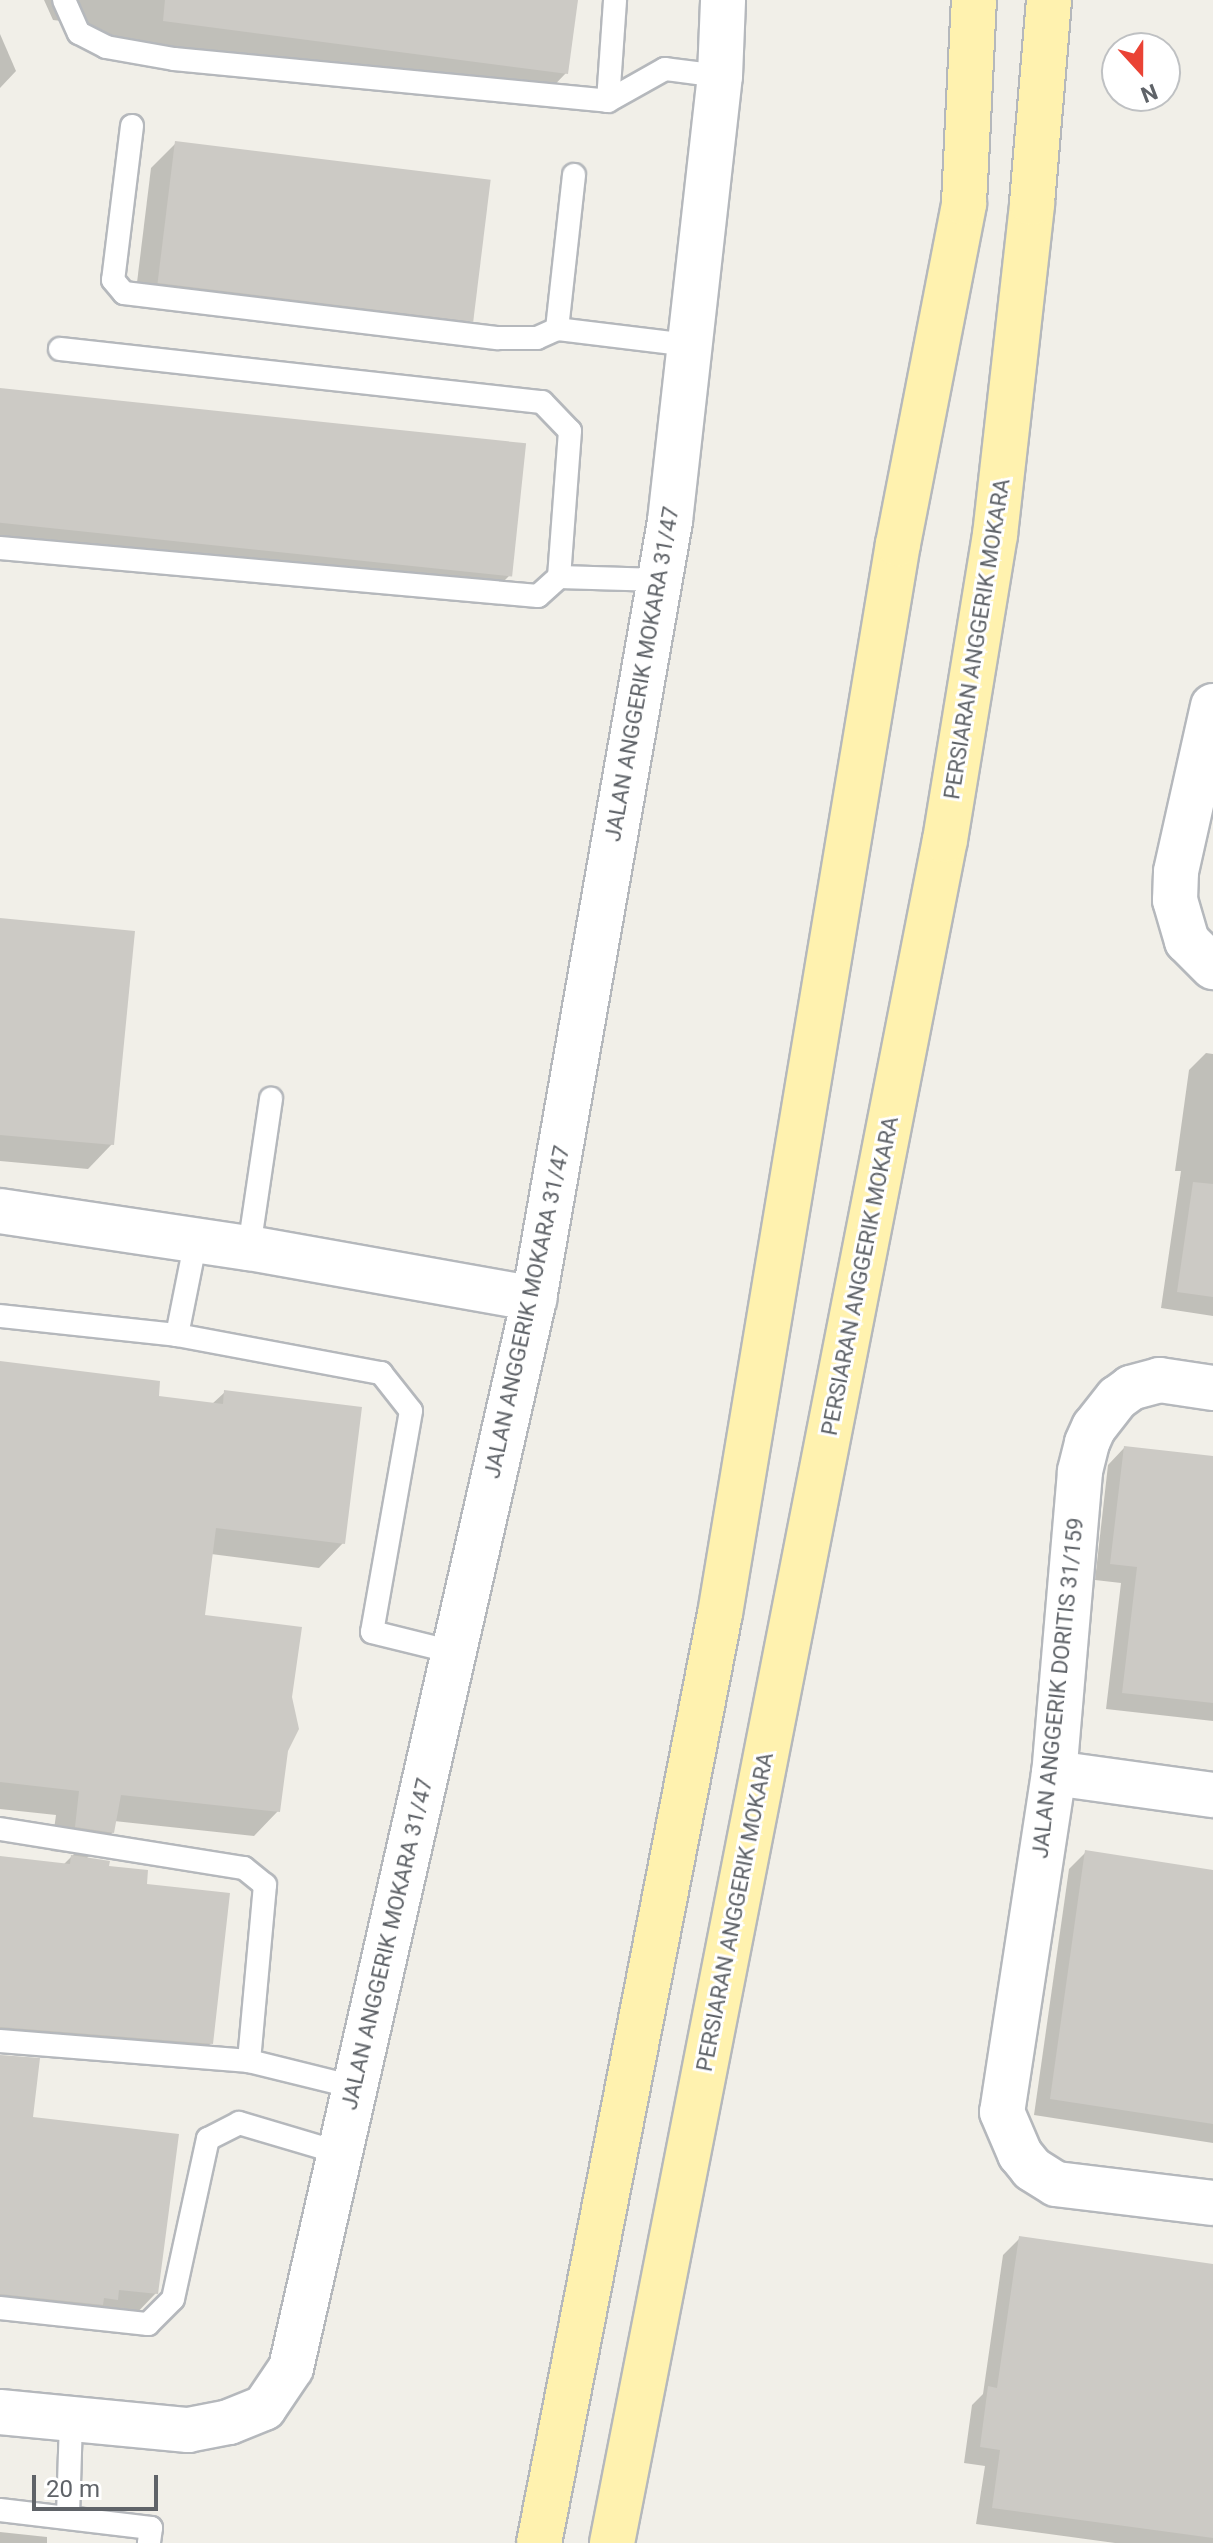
<!DOCTYPE html>
<html>
<head>
<meta charset="utf-8">
<style>
	body { margin:0 }
	#map { position:relative; width:1213px; height:2543px; overflow:hidden; background:#f1efe8; font-family:Roboto,sans-serif }
	div>[style] { position:absolute }
	[style*='--x'] { left:calc(var(--x)*1px); top:calc(var(--y)*1px); width:calc(var(--w)*1px); rotate:calc(var(--a)*1deg) }
	.shadow>* { inset:0; background:#0003 }
	.building>* { inset:0; background:#cccac5; transform-origin:0 0 }
	.roads { filter:drop-shadow(2px 0 #b5b8bc) drop-shadow(-2px 0 #b5b8bc) drop-shadow(0 2px #b5b8bc) drop-shadow(0 -2px #b5b8bc) }
	.service>* { height:22px; margin:-11px; padding:0 11px; transform-origin:11px; border-radius:11px; background:#fff }
	.minor>* { height:44px; margin:-22px; padding:0 22px; transform-origin:22px; border-radius:22px; background:#fff }
	.primary>* { height:44px; margin:-22px; padding:0 22px; transform-origin:22px; border-radius:22px; background:#fff2af }
	span { translate:-50% -50%; white-space:nowrap; text-align:center; line-height:1.15; -webkit-text-stroke:6px #fff; paint-order:stroke }
	.street-label { font-size:22px; color:#5f6368 }
	.north { position:absolute; left:1101px; top:32px; width:80px; height:80px; box-sizing:border-box; background:#fff; border:2px solid #bfc1c3; border-radius:50%; rotate:159deg; font-size:22px; font-weight:700; line-height:32px; text-align:center; color:#5f6368 }
	.north::after { content:''; display:block; margin:auto; width:28px; height:36px; background:#ea4335; clip-path:polygon(50% 0,100% 100%,50% 72%,0 100%) }
	.scale { position:absolute; left:32px; top:2475px; width:126px; height:36px; box-sizing:border-box; border:4px solid #5f6368; border-top:0; padding-left:10px; font-size:24px; line-height:28px; white-space:nowrap; color:#5f6368; -webkit-text-stroke:6px #fff; paint-order:stroke }
</style>
</head>
<body>
<div id="map">
	<div class="shadow">
		<div style="clip-path:polygon(44px 0,576px 0,566px 73px,542px 98px,77px 37px,78px 23px,53px 20px)"></div>
		<div style="clip-path:polygon(0 34px,16px 71px,0 88px)"></div>
		<div style="clip-path:polygon(176px 143px,471px 320px,447px 344px,134px 307px,151px 168px)"></div>
		<div style="clip-path:polygon(0 390px,510px 575px,485px 600px,0 548px)"></div>
		<div style="clip-path:polygon(0 920px,112px 1144px,88px 1169px,0 1161px)"></div>
		<div style="clip-path:polygon(1206px 1053px,1213px 1054px,1213px 1316px,1161px 1308px,1181px 1171px,1175px 1171px,1189px 1070px)"></div>
		<div style="clip-path:polygon(0 1363px,156px 1398px,212px 1404px,225px 1392px,343px 1543px,319px 1568px,211px 1554px,202px 1617px,286px 1750px,278px 1811px,254px 1836px,114px 1821px,113px 1832px,86px 1859px,144px 1885px,211px 2043px,186px 2068px,0 2053px,0 1858px,63px 1865px,74px 1854px,51px 1851px,56px 1815px,0 1809px)"></div>
		<div style="clip-path:polygon(1124px 1448px,1213px 1458px,1213px 1721px,1106px 1709px,1121px 1583px,1095px 1580px,1108px 1465px)"></div>
		<div style="clip-path:polygon(1086px 1852px,1213px 1872px,1213px 2143px,1034px 2115px,1069px 1869px)"></div>
		<div style="clip-path:polygon(0 2057px,31px 2118px,156px 2293px,132px 2318px,82px 2322px,76px 2329px,0 2320px)"></div>
		<div style="clip-path:polygon(1020px 2238px,1213px 2266px,1213px 2543px,1115px 2543px,976px 2524px,985px 2466px,964px 2463px,972px 2405px,983px 2394px,1003px 2255px)"></div>
		<div style="clip-path:polygon(0 2532px,47px 2537px,47px 2543px,0 2543px)"></div>
	</div>
	<div class="building">
		<div style="clip-path:polygon(165px 0,578px 0,568px 74px,163px 21px)"></div>
		<div style="left:175px;top:141px;width:318px;height:143px;rotate:7deg"></div>
		<div style="left:0;top:388px;width:529px;height:134px;rotate:6deg"></div>
		<div style="clip-path:polygon(0 918px,135px 931px,114px 1145px,0 1135px)"></div>
		<div style="clip-path:polygon(1193px 1182px,1213px 1184px,1213px 1297px,1177px 1292px)"></div>
		<div style="clip-path:polygon(0 1361px,160px 1381px,159px 1396px,223px 1404px,224px 1390px,362px 1407px,345px 1544px,216px 1528px,205px 1615px,302px 1627px,292px 1697px,299px 1729px,288px 1751px,280px 1812px,121px 1795px,114px 1833px,75px 1827px,79px 1791px,0 1782px)"></div>
		<div style="clip-path:polygon(1124px 1446px,1213px 1456px,1213px 1703px,1122px 1693px,1137px 1567px,1110px 1564px)"></div>
		<div style="clip-path:polygon(1085px 1850px,1213px 1870px,1213px 2124px,1050px 2099px)"></div>
		<div style="clip-path:polygon(71px 1855px,110px 1861px,109px 1866px,148px 1870px,147px 1884px,230px 1893px,213px 2044px,0 2027px,0 1856px,70px 1864px)"></div>
		<div style="clip-path:polygon(0 2055px,40px 2058px,33px 2117px,179px 2134px,158px 2294px,119px 2290px,118px 2300px,104px 2298px,103px 2305px,0 2294px)"></div>
		<div style="clip-path:polygon(1019px 2236px,1213px 2264px,1213px 2538px,992px 2508px,1000px 2450px,980px 2447px,988px 2386px,997px 2388px)"></div>
	</div>
	<div class="roads">
		<div class="service">
			<div style="--x:64;--y:0;--w:36;--a:66"></div>
			<div style="--x:79;--y:33;--w:30;--a:27"></div>
			<div style="--x:106;--y:47;--w:69;--a:10"></div>
			<div style="--x:174;--y:59;--w:436;--a:5.5"></div>
			<div style="--x:608;--y:101;--w:65;--a:-29.3"></div>
			<div style="--x:665;--y:69;--w:55;--a:7.3"></div>
			<div style="--x:608;--y:101;--w:101;--a:-86"></div>
			<div style="--x:132;--y:126;--w:155;--a:97"></div>
			<div style="--x:113;--y:280;--w:17;--a:50"></div>
			<div style="--x:124;--y:293;--w:377;--a:6.9"></div>
			<div style="--x:498;--y:338;--w:39;--a:0"></div>
			<div style="--x:537;--y:338;--w:22;--a:-24"></div>
			<div style="--x:557;--y:329;--w:155;--a:-83.7"></div>
			<div style="--x:557;--y:329;--w:133;--a:6.9"></div>
			<div style="--x:60;--y:349;--w:485;--a:6.3"></div>
			<div style="--x:542;--y:402;--w:40;--a:46"></div>
			<div style="--x:570;--y:431;--w:146;--a:94.3"></div>
			<div style="--x:559;--y:577;--w:101;--a:1.7"></div>
			<div style="--x:0;--y:548;--w:540;--a:5.1"></div>
			<div style="--x:538;--y:596;--w:28;--a:-42"></div>
			<div style="--x:196;--y:1240;--w:97;--a:101.3"></div>
			<div style="--x:177;--y:1335;--w:208;--a:10.6"></div>
			<div style="--x:381;--y:1373;--w:48;--a:51.7"></div>
			<div style="--x:411;--y:1411;--w:224;--a:100"></div>
			<div style="--x:372;--y:1632;--w:83;--a:13.9"></div>
			<div style="--x:249;--y:1248;--w:151;--a:-81.6"></div>
			<div style="--x:0;--y:1316;--w:178;--a:6.1"></div>
			<div style="--x:0;--y:1829;--w:247;--a:9.1"></div>
			<div style="--x:244;--y:1868;--w:27;--a:39"></div>
			<div style="--x:265;--y:1885;--w:177;--a:95.2"></div>
			<div style="--x:249;--y:2061;--w:108;--a:13.9"></div>
			<div style="--x:0;--y:2041;--w:250;--a:4.6"></div>
			<div style="--x:0;--y:2308;--w:149;--a:6.2"></div>
			<div style="--x:148;--y:2324;--w:35;--a:-45"></div>
			<div style="--x:173;--y:2299;--w:164;--a:-77.7"></div>
			<div style="--x:208;--y:2139;--w:35;--a:-27"></div>
			<div style="--x:239;--y:2123;--w:105;--a:16.5"></div>
			<div style="--x:0;--y:2510;--w:152;--a:6.8"></div>
			<div style="--x:151;--y:2528;--w:15;--a:98"></div>
			<div style="--x:68;--y:2516;--w:96;--a:-88.2"></div>
		</div>
		<div class="minor">
			<div style="--x:1213;--y:706;--w:170;--a:102.6"></div>
			<div style="--x:1176;--y:872;--w:28;--a:92"></div>
			<div style="--x:1175;--y:900;--w:43;--a:73.7"></div>
			<div style="--x:1187;--y:941;--w:37;--a:45"></div>
			<div style="--x:0;--y:1211;--w:252;--a:8.5"></div>
			<div style="--x:249;--y:1248;--w:290;--a:10.1"></div>
			<div style="--x:1213;--y:1388;--w:54;--a:-171.4"></div>
			<div style="--x:1160;--y:1380;--w:30;--a:165"></div>
			<div style="--x:1131;--y:1388;--w:17;--a:144"></div>
			<div style="--x:1117;--y:1398;--w:37;--a:128"></div>
			<div style="--x:1094;--y:1427;--w:17;--a:114"></div>
			<div style="--x:1087;--y:1443;--w:30;--a:104"></div>
			<div style="--x:1080;--y:1472;--w:302;--a:94.9"></div>
			<div style="--x:1054;--y:1773;--w:343;--a:98.7"></div>
			<div style="--x:1002;--y:2112;--w:46;--a:66.8"></div>
			<div style="--x:1020;--y:2154;--w:19;--a:51"></div>
			<div style="--x:1032;--y:2169;--w:28;--a:32"></div>
			<div style="--x:1056;--y:2184;--w:158;--a:6.9"></div>
			<div style="--x:1054;--y:1773;--w:161;--a:7.9"></div>
			<div style="--x:0;--y:2412;--w:189;--a:5.5"></div>
			<div style="--x:188;--y:2430;--w:42;--a:-11"></div>
			<div style="--x:229;--y:2422;--w:38;--a:-22"></div>
			<div style="--x:264;--y:2408;--w:48;--a:-56"></div>
			<div style="--x:291;--y:2368;--w:1096;--a:-77.19"></div>
			<div style="--x:534;--y:1299;--w:790;--a:-80.08"></div>
			<div style="--x:670;--y:521;--w:448;--a:-83.6"></div>
			<div style="--x:720;--y:76;--w:76;--a:-87.7"></div>
		</div>
		<div class="primary">
			<div style="--x:539;--y:2543;--w:946;--a:-78.98"></div>
			<div style="--x:720;--y:1614;--w:1085;--a:-80.56"></div>
			<div style="--x:898;--y:544;--w:347;--a:-79"></div>
			<div style="--x:964;--y:203;--w:203;--a:-87.2"></div>
			<div style="--x:612;--y:2543;--w:1735;--a:-78.94"></div>
			<div style="--x:945;--y:840;--w:309;--a:-80.7"></div>
			<div style="--x:995;--y:535;--w:334;--a:-83.6"></div>
			<div style="--x:1032;--y:203;--w:204;--a:-85.2"></div>
		</div>
	</div>
	<div class="street-label">
		<span style="left:977px;top:639px;rotate:-81deg">PERSIARAN ANGGERIK MOKARA</span>
		<span style="left:642px;top:674px;rotate:-80deg">JALAN ANGGERIK MOKARA 31/47</span>
		<span style="left:860px;top:1276px;rotate:-79deg">PERSIARAN ANGGERIK MOKARA</span>
		<span style="left:527px;top:1312px;rotate:-78deg">JALAN ANGGERIK MOKARA 31/47</span>
		<span style="left:1058px;top:1688px;rotate:-84deg">JALAN ANGGERIK DORITIS 31/159</span>
		<span style="left:735px;top:1912px;rotate:-79deg">PERSIARAN ANGGERIK MOKARA</span>
		<span style="left:387px;top:1944px;rotate:-77deg">JALAN ANGGERIK MOKARA 31/47</span>
	</div>
	<div class="north">N</div>
	<div class="scale">20 m</div>
</div>
</body>
</html>
